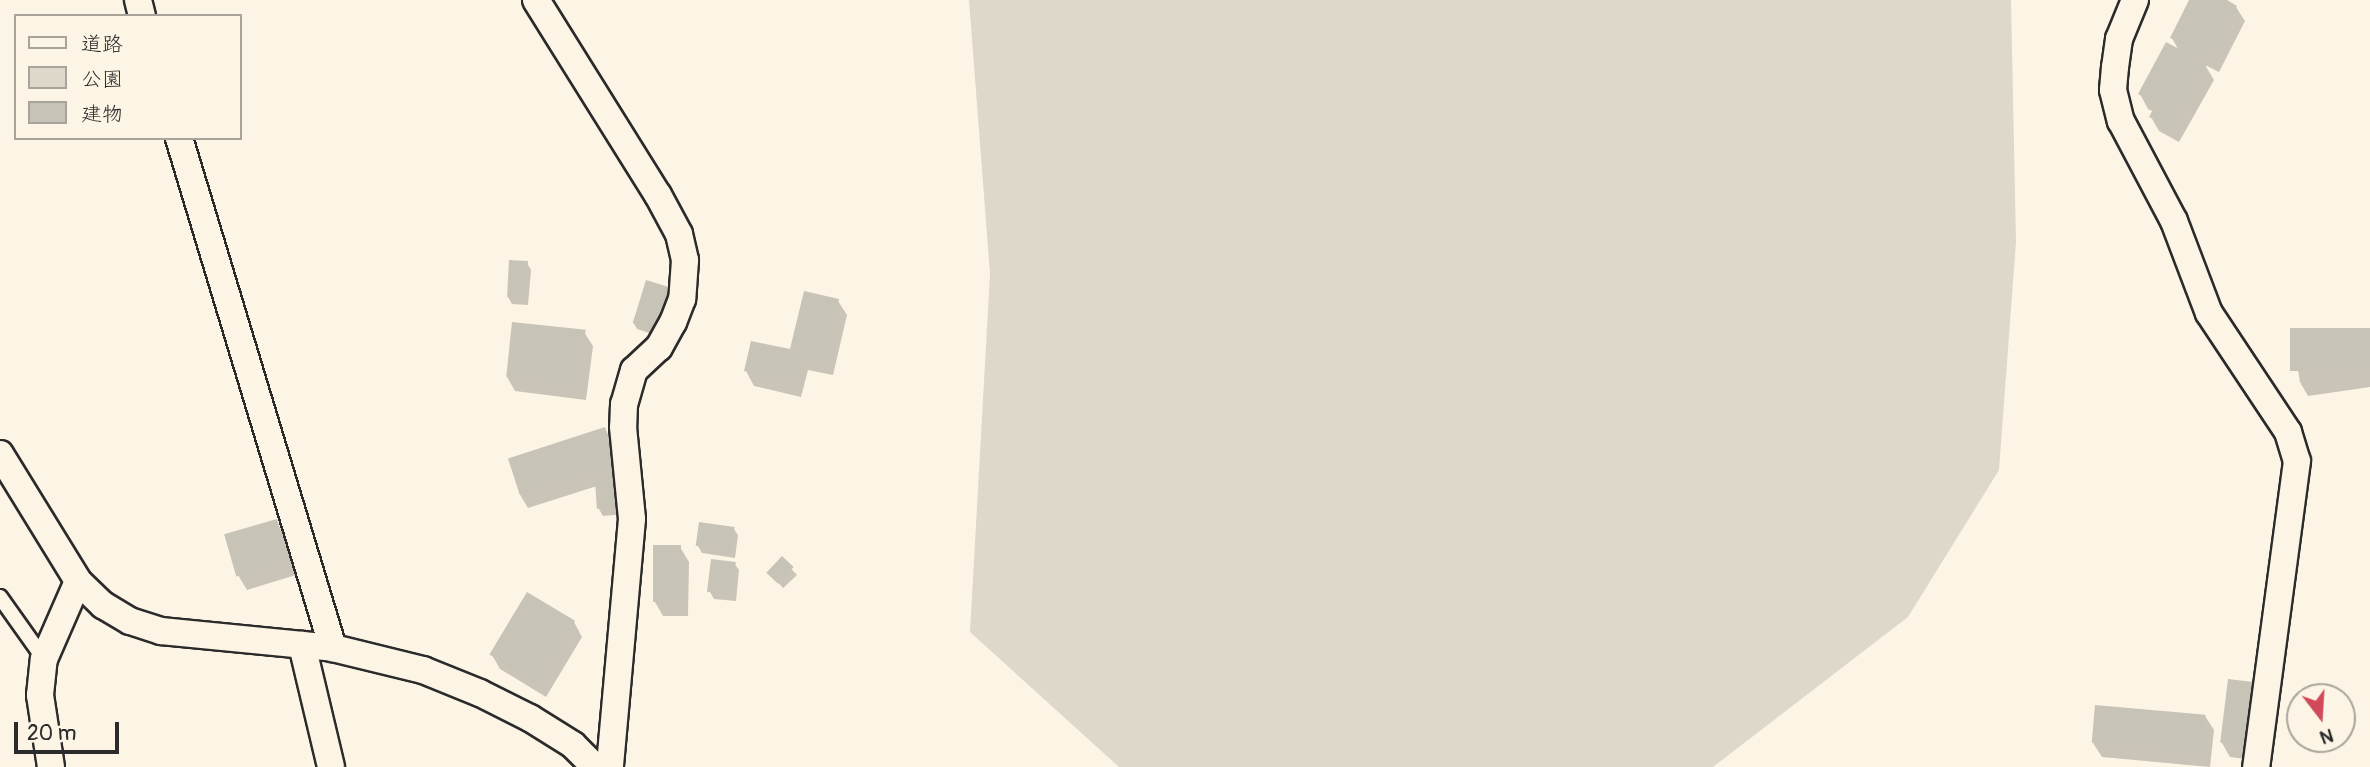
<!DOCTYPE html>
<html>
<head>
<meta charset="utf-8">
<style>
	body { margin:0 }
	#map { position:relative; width:2370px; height:767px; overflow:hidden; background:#fcf5e5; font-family:Pangolin,"Klee One",sans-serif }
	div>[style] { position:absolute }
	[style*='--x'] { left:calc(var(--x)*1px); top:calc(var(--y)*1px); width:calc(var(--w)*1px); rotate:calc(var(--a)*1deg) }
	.green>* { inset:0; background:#ded8ca }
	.shadow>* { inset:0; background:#0003; transform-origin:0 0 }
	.building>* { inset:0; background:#c8c3b7; transform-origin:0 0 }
	.roads { filter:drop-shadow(2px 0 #2b2b2b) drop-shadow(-2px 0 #2b2b2b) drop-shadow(0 2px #2b2b2b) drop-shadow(0 -2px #2b2b2b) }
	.lane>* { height:14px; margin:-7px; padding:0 7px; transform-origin:7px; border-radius:7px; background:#fcf5e5 }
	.street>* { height:26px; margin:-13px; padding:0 13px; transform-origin:13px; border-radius:13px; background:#fcf5e5 }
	span { translate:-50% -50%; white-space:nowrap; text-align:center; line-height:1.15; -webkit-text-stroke:6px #fcf5e5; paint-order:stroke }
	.legend { position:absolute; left:14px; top:14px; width:228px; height:126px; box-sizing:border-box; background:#fcf5e5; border:2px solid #a8a49b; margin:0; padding:9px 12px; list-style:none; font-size:21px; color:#2b2b2b }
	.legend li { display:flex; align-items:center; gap:14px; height:35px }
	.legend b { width:35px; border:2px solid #a8a49b }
	.north { position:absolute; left:2286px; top:683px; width:70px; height:70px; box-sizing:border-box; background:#fcf5e5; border:2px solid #a8a49b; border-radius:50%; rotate:163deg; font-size:19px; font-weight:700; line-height:28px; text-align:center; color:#2b2b2b }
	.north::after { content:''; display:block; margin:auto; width:24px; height:32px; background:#d1495b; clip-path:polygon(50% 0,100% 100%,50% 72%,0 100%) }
	.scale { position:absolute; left:14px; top:722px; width:105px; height:32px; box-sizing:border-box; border:4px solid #2b2b2b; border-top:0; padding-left:9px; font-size:21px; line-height:24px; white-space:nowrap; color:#2b2b2b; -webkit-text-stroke:5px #fcf5e5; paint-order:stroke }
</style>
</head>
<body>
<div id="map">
	<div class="green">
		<div style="clip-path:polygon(969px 0,2011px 0,2016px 242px,1999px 470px,1908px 617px,1713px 767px,1119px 767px,970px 632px,990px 274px)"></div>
	</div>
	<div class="shadow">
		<div style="clip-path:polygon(2191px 0,2223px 0,2236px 7px,2245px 21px,2219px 72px,2205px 65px,2214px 80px,2179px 142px,2159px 131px,2151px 117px,2154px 112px,2148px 109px,2140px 94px,2179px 51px,2172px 38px)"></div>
		<div style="clip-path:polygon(527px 263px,531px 270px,528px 305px,512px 304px,508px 297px)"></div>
		<div style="clip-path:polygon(647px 282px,662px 337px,637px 329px,633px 322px)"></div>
		<div style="clip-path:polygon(838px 301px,847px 315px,833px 375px,808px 370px,801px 397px,754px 386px,746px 371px,791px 352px)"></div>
		<div style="clip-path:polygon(2370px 330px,2370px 387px,2308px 396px,2300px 382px,2293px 341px)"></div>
		<div style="clip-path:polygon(584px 332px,593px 346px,586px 400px,515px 391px,507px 377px)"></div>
		<div style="clip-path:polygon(605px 429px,613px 443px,625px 514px,603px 516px,599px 509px,597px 486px,528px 508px,519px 493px)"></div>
		<div style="clip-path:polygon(276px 521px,284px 535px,296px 575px,247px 590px,238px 575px)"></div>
		<div style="clip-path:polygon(733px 528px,738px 535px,735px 558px,702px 553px,698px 546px)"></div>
		<div style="clip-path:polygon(680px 547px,689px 562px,688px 616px,663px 616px,655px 602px)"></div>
		<div style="left:782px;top:559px;width:22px;height:19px;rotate:47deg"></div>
		<div style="clip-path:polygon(734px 563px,739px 570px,736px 601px,714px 599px,710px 592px)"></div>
		<div style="clip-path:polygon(574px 622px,582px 637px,546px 697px,500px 669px,492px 655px)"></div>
		<div style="clip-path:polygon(2252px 684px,2261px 698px,2253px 760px,2230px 757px,2222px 743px)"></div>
		<div style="clip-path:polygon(2205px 716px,2214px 730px,2210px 767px,2102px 757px,2093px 743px)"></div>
	</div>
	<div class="building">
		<div style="clip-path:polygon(2189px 0,2227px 0,2237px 6px,2210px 58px,2170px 38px)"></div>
		<div style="clip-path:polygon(2166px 42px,2207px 64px,2171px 128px,2149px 117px,2156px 104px,2138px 94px)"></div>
		<div style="left:509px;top:260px;width:19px;height:37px;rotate:3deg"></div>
		<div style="left:646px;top:280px;width:28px;height:45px;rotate:17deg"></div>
		<div style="clip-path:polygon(804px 291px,839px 299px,825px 362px,800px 356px,793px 383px,744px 371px,751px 341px,790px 349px)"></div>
		<div style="left:512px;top:322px;width:74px;height:55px;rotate:6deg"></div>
		<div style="left:2370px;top:328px;width:43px;height:80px;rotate:90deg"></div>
		<div style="left:605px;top:427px;width:38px;height:102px;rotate:72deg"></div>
		<div style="left:620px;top:480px;width:27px;height:25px;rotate:86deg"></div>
		<div style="left:277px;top:519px;width:44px;height:55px;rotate:74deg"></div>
		<div style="left:699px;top:522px;width:36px;height:24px;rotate:8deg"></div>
		<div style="left:681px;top:545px;width:57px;height:28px;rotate:90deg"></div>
		<div style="left:782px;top:556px;width:16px;height:23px;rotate:43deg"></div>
		<div style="left:711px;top:559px;width:25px;height:33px;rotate:7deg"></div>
		<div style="left:527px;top:592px;width:56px;height:73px;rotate:31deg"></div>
		<div style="left:2228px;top:679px;width:25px;height:64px;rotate:7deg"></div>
		<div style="left:2095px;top:705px;width:111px;height:38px;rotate:5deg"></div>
	</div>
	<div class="roads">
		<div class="lane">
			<div style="--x:0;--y:597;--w:76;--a:54.6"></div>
		</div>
		<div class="street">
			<div style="--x:138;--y:0;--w:16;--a:76"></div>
			<div style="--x:536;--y:0;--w:230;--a:58"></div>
			<div style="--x:658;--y:195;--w:44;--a:61.7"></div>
			<div style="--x:679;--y:234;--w:27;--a:77"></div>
			<div style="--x:685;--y:260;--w:39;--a:94"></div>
			<div style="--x:682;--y:299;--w:25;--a:111"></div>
			<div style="--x:673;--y:322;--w:29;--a:119"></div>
			<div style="--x:659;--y:347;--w:34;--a:137"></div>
			<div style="--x:634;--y:370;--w:35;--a:106"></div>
			<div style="--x:624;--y:404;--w:23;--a:92"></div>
			<div style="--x:623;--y:427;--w:92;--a:84.4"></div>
			<div style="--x:632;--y:519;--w:249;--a:95.1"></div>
			<div style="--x:2135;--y:0;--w:42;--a:112.3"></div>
			<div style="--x:2119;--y:39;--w:28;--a:98"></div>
			<div style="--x:2115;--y:67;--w:23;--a:95"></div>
			<div style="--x:2113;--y:90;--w:32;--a:76"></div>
			<div style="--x:2121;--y:121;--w:113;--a:62.1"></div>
			<div style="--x:2174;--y:221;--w:98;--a:69.2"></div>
			<div style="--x:2209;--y:313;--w:143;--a:56.4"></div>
			<div style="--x:2288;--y:432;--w:30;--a:73"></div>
			<div style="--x:2297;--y:461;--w:309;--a:97.6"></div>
			<div style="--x:179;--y:138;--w:533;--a:73.2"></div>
			<div style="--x:0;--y:454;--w:149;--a:58.4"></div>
			<div style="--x:78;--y:581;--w:35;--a:44"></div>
			<div style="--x:103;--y:605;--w:31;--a:31"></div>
			<div style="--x:130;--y:621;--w:33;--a:18"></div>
			<div style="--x:161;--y:631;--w:173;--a:5.6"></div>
			<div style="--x:333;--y:648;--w:93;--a:13.7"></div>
			<div style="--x:423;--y:670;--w:61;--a:22"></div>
			<div style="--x:480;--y:693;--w:56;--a:26.6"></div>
			<div style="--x:530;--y:718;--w:51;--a:32.1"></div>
			<div style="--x:573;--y:745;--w:31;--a:45"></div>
			<div style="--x:302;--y:645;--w:125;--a:76.6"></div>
			<div style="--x:51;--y:767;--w:73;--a:-98.7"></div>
			<div style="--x:40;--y:695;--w:36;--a:-84"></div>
			<div style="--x:44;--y:659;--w:85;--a:-66.4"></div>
		</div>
	</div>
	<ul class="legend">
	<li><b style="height:9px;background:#fcf5e5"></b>道路</li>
	<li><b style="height:19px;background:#ded8ca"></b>公園</li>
	<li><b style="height:19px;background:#c8c3b7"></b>建物</li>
	</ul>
	<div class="north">N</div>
	<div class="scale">20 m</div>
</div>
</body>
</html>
